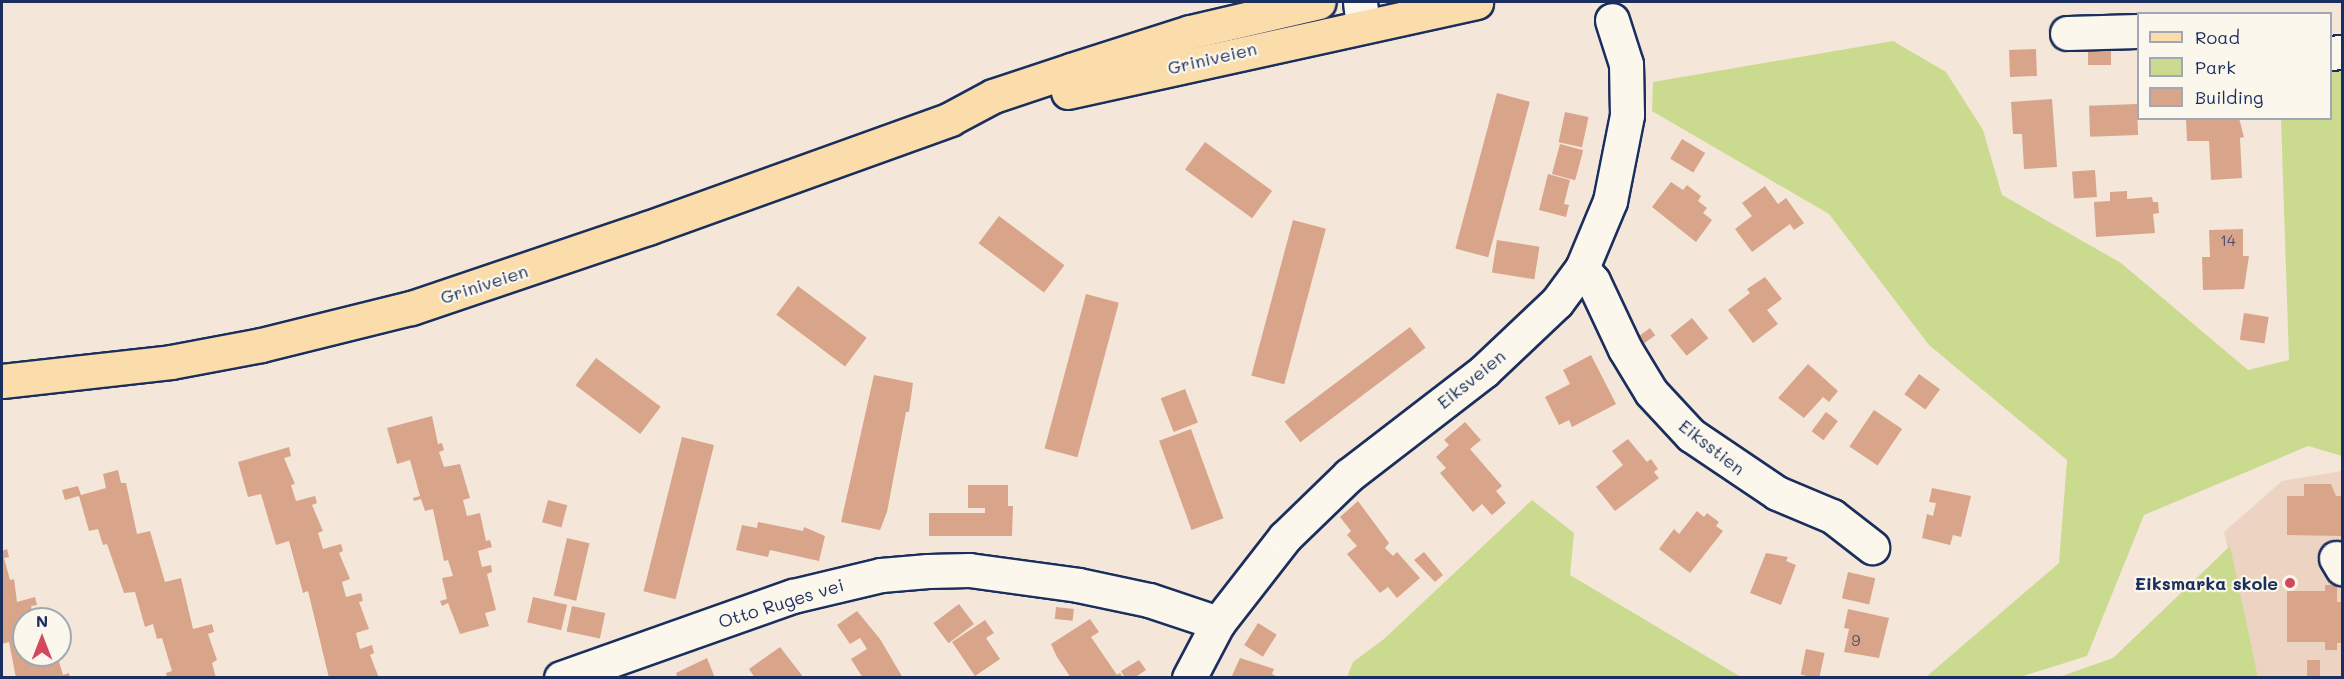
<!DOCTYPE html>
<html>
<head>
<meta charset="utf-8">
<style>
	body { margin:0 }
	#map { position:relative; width:2344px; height:679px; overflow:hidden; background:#f4e7d9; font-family:Mali,sans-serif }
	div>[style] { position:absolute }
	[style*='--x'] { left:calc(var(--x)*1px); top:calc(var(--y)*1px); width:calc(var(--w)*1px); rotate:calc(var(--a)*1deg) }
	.built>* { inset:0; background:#ecd3c2 }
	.green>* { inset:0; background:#cadb8f }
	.building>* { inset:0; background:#d8a58b; transform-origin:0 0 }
	.roads { filter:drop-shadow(2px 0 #1b2f5e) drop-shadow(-2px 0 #1b2f5e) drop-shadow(0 2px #1b2f5e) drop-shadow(0 -2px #1b2f5e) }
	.minor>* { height:33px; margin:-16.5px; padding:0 16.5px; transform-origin:16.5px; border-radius:16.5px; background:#fbf7ec }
	.major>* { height:33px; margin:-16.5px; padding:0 16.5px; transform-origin:16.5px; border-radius:16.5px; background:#faddab }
	.dots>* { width:16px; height:16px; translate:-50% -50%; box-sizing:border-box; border:3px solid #fbf7ec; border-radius:50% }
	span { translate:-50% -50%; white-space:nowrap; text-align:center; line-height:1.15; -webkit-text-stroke:4.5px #fbf7ec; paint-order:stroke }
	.number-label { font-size:15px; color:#4a4c69 }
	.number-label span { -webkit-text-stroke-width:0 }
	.street-label { font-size:18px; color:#1b2f5e }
	.poi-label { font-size:18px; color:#1b2f5e; font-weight:700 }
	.right { translate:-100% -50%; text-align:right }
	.frame { position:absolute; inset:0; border:3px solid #1b2f5e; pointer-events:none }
	.legend { position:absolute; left:2137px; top:12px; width:195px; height:108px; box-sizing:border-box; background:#fbf7ec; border:2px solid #a1a7b3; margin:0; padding:8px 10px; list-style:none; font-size:18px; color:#1b2f5e }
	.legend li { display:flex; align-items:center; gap:12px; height:30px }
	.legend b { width:30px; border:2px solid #a1a7b3 }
	.north { position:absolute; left:12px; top:607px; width:60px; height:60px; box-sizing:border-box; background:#fbf7ec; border:2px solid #a1a7b3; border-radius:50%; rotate:0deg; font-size:16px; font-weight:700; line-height:24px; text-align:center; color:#1b2f5e }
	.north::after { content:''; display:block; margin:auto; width:21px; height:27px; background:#d1495b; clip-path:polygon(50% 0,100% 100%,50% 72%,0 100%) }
</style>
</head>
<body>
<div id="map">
	<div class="built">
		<div style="clip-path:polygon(2342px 471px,2342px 677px,2258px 677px,2224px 532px,2282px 481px)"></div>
	</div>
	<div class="green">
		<div style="clip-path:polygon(1893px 41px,1946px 72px,1983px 130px,2002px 195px,2121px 263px,2248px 370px,2289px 360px,2281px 119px,2330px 118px,2331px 46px,2342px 46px,2342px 456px,2308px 446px,2144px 515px,2087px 656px,2020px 677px,1926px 677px,2059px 563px,2067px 460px,1929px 345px,1829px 214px,1652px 111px,1653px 82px)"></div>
		<div style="clip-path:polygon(1532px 500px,1574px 533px,1570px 575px,1741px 677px,1347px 677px,1353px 662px,1384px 639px)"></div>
		<div style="clip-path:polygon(2230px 546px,2258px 677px,2059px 677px,2113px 658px)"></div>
	</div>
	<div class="building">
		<div style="left:2088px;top:43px;width:23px;height:22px"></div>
		<div style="left:2036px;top:49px;width:27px;height:27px;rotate:88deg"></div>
		<div style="left:1497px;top:93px;width:34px;height:161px;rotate:15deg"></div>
		<div style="clip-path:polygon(2052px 99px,2057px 167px,2024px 169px,2022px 134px,2013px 134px,2011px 102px)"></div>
		<div style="left:2137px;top:104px;width:31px;height:48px;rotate:88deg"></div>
		<div style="left:1565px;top:112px;width:24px;height:31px;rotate:12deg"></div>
		<div style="clip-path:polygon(2186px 118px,2239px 118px,2244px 137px,2240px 138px,2242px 178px,2211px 180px,2209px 141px,2187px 141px)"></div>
		<div style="left:1682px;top:139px;width:27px;height:23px;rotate:31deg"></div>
		<div style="left:1205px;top:142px;width:83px;height:34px;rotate:36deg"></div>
		<div style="left:1560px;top:144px;width:24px;height:31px;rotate:15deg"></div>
		<div style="left:2095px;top:170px;width:27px;height:23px;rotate:86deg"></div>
		<div style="clip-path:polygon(1548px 174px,1570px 180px,1564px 204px,1569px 205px,1566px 217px,1539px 210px)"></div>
		<div style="clip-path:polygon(1671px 182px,1683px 190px,1687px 185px,1701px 196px,1698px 201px,1707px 208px,1703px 213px,1712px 220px,1696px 242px,1652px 207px)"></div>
		<div style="clip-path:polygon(1765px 186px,1778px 204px,1786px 198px,1804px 223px,1794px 230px,1790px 224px,1752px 252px,1735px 229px,1752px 216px,1742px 203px)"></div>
		<div style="clip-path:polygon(2127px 191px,2127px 199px,2152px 197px,2153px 202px,2158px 202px,2159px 213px,2153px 214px,2155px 233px,2096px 237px,2094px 202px,2110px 201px,2110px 192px)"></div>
		<div style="left:999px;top:216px;width:82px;height:34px;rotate:37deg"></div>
		<div style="left:1293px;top:220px;width:34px;height:161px;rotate:15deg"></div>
		<div style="clip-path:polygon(2243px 229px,2243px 256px,2249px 256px,2244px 289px,2203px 290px,2202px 257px,2210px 257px,2209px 230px)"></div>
		<div style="left:1497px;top:240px;width:43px;height:33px;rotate:9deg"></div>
		<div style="clip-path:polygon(1765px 277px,1782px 299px,1767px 310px,1778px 324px,1753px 343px,1728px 310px,1750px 293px,1747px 289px)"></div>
		<div style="left:798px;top:286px;width:86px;height:36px;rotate:37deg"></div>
		<div style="left:1086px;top:294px;width:34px;height:160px;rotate:15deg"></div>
		<div style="left:2244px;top:313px;width:25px;height:27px;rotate:9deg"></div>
		<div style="left:1692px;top:318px;width:26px;height:28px;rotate:51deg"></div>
		<div style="left:1410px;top:327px;width:26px;height:157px;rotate:53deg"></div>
		<div style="left:1650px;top:328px;width:9px;height:14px;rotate:54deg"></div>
		<div style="clip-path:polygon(1591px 355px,1616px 404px,1572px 427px,1569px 420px,1559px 425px,1545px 397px,1570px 384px,1563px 370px)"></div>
		<div style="left:596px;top:358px;width:81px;height:34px;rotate:37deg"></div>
		<div style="clip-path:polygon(1808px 364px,1838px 391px,1829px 402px,1823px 397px,1804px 418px,1778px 398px)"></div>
		<div style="left:1919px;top:374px;width:26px;height:25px;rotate:36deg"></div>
		<div style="clip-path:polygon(874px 375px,913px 383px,909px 412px,906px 412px,887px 512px,880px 530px,841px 522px)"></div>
		<div style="left:1185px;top:389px;width:36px;height:26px;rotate:69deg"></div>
		<div style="left:1874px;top:410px;width:34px;height:44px;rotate:34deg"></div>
		<div style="left:1826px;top:412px;width:15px;height:24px;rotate:37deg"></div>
		<div style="clip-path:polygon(432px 416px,438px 444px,442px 443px,444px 450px,439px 452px,444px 467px,460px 464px,470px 498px,463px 500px,467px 516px,480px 513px,486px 541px,490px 540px,492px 547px,478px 551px,482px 567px,491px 565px,492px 572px,487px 574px,496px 610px,485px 613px,489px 626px,460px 634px,448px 603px,442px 606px,440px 601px,447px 599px,442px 578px,453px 576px,448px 560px,444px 561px,433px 509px,425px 511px,421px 499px,414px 501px,413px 498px,420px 496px,410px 460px,397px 464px,387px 428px)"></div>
		<div style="clip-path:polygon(1465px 422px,1481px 440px,1470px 449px,1502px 486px,1496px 491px,1506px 503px,1492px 515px,1482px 504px,1473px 512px,1440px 473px,1446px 468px,1436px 457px,1449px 445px,1444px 440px)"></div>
		<div style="left:1191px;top:429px;width:95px;height:34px;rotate:70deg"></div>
		<div style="left:682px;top:437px;width:33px;height:159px;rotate:14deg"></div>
		<div style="clip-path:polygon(1628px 439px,1647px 462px,1651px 459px,1658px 469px,1654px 472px,1659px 478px,1615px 511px,1596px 487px,1623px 465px,1612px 451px)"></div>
		<div style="clip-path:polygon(289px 447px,291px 456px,284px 458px,295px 484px,291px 485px,296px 501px,315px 496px,317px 503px,312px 505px,323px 531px,318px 533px,323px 549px,341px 544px,343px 551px,339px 553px,350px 579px,342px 582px,346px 597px,361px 593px,363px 601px,359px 602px,369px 629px,356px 633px,360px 649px,372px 645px,374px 653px,370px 655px,379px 678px,329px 678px,308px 591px,303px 593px,289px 541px,276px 545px,261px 494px,248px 497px,238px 462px)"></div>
		<div style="clip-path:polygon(118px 470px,121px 483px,126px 483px,137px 534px,150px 531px,165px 582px,181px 578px,193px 629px,212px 624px,214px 632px,208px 634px,217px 660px,212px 663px,216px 678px,167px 678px,166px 673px,172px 671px,162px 638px,157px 639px,153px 624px,145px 627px,135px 592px,124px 593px,107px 544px,103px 545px,98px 529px,89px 531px,79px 496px,65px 500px,62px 490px,78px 486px,81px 495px,106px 488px,103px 474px)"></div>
		<div style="clip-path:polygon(2304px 484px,2331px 484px,2336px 496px,2342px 496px,2342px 536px,2287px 535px,2287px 496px,2304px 496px)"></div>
		<div style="clip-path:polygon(968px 485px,1008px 485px,1008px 506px,1013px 506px,1012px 536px,929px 536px,929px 513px,985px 513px,985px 508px,968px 508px)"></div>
		<div style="clip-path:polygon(1932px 488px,1971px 496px,1961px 537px,1953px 535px,1950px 545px,1922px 538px,1927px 514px,1933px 516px,1936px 503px,1929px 502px)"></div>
		<div style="left:548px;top:500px;width:20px;height:23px;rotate:15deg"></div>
		<div style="clip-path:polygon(1358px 501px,1389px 543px,1385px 548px,1393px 556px,1397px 552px,1420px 578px,1397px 598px,1388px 587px,1380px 593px,1347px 554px,1357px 546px,1347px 535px,1351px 531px,1340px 517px)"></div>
		<div style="clip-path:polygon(1697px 511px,1704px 517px,1707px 513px,1719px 522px,1716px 526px,1723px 531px,1690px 573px,1659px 549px,1674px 529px,1679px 534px)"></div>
		<div style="clip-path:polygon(758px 522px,803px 531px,804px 527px,825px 536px,819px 561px,770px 550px,768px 557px,736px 550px,742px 525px,757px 528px)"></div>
		<div style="left:567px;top:538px;width:23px;height:59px;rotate:13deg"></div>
		<div style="clip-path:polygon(7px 549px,9px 557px,4px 558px,10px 580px,14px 579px,17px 602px,35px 597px,37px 605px,31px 606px,34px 619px,24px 619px,24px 655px,57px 655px,63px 675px,69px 673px,70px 678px,16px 678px,9px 642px,2px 644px,2px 551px)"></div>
		<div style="clip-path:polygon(1424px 552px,1443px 575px,1435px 582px,1414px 560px)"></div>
		<div style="clip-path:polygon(1766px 553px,1788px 557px,1786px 561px,1796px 565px,1781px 605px,1750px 593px)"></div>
		<div style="left:1848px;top:572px;width:28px;height:27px;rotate:13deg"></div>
		<div style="clip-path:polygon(2325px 585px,2337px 585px,2337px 602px,2342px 602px,2342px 643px,2337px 643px,2337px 650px,2325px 650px,2325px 642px,2287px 642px,2287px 591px,2325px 591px)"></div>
		<div style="left:533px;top:597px;width:35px;height:26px;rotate:13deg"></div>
		<div style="left:959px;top:604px;width:25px;height:32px;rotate:53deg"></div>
		<div style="left:572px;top:606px;width:34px;height:26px;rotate:12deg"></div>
		<div style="left:1056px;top:607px;width:18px;height:12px;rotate:6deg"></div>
		<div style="clip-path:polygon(1848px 609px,1889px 618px,1879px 658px,1844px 652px,1849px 629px,1844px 628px)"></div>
		<div style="clip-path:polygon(857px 611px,880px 639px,903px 678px,863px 678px,851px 659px,867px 649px,860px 638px,850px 644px,837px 625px)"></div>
		<div style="clip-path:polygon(1090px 619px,1099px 632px,1091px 637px,1117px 675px,1120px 673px,1123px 678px,1071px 678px,1057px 657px,1051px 644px)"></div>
		<div style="clip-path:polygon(985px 620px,994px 633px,986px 638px,1000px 659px,975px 676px,952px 642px)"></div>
		<div style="left:1258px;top:623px;width:22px;height:26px;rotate:32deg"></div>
		<div style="clip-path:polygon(780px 647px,804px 678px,755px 678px,749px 669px)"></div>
		<div style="left:1806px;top:649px;width:19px;height:26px;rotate:12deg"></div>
		<div style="clip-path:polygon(707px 658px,715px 678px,678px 678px,676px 673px)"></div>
		<div style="clip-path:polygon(1240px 658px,1274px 669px,1272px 674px,1279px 678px,1231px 678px)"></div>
		<div style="clip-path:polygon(1139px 660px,1146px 670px,1134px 678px,1125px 678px,1121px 671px)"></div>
		<div style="left:2307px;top:660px;width:13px;height:18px"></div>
	</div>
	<div class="roads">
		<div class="minor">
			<div style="--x:1360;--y:2;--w:23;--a:83"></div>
			<div style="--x:2067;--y:33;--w:71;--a:-1.6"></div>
			<div style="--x:2330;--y:53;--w:12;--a:-5"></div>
			<div style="--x:1582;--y:268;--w:17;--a:50"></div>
			<div style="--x:1593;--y:281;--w:75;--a:64.8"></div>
			<div style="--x:1625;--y:349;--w:50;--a:58.8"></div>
			<div style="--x:1651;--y:392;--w:59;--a:47.1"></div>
			<div style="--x:1691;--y:435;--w:104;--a:34"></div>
			<div style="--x:1777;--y:493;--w:60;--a:22.7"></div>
			<div style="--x:1832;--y:516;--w:51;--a:37.8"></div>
			<div style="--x:2336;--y:558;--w:12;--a:59"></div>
			<div style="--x:561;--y:678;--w:246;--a:-19.5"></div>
			<div style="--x:793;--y:596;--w:90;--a:-13.4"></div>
			<div style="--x:881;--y:575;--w:47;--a:-4.9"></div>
			<div style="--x:928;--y:571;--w:41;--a:-1.4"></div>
			<div style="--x:969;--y:570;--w:110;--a:7.8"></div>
			<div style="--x:1078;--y:585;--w:73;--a:11.9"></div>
			<div style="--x:1149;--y:600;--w:73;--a:18.4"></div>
			<div style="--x:1189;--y:678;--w:62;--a:-62.2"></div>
			<div style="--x:1218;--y:623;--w:109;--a:-52.1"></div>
			<div style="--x:1285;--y:537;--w:89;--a:-44.1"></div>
			<div style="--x:1349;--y:475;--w:170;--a:-37.6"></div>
			<div style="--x:1484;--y:371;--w:100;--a:-43.4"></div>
			<div style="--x:1557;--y:302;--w:42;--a:-53.7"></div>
			<div style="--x:1582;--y:268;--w:73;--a:-67.3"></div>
			<div style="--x:1610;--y:201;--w:88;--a:-78.8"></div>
			<div style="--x:1627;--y:115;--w:51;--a:-91.1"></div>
			<div style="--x:1626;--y:64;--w:46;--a:-107.7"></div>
		</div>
		<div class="major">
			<div style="--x:1068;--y:92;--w:418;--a:-12.4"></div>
			<div style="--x:2;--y:381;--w:170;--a:-6.4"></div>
			<div style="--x:171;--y:362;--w:92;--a:-10.7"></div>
			<div style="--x:261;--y:345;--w:154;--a:-13.9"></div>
			<div style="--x:411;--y:308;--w:250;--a:-18.7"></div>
			<div style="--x:648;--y:228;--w:321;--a:-19.8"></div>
			<div style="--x:950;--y:119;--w:49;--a:-28.1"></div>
			<div style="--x:993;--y:96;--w:82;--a:-18.4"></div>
			<div style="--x:1071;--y:70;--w:125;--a:-17.7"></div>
			<div style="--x:1190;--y:32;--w:132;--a:-13.1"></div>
		</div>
	</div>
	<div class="dots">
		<div style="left:2290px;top:583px;background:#d1495b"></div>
	</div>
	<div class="number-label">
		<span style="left:2228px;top:241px">14</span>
		<span style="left:1856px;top:641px">9</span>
	</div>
	<div class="street-label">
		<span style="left:1212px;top:58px;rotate:-13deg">Griniveien</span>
		<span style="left:484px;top:284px;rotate:-18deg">Griniveien</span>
		<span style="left:1471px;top:379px;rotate:-39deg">Eiksveien</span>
		<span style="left:1712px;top:447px;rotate:38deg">Eiksstien</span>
		<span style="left:781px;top:603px;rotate:-17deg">Otto Ruges vei</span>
	</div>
	<div class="poi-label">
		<span class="right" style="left:2278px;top:583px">Eiksmarka skole</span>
	</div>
	<div class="frame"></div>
	<ul class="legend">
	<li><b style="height:8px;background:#faddab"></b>Road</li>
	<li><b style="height:16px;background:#cadb8f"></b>Park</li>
	<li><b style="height:16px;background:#d8a58b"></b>Building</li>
	</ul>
	<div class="north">N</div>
</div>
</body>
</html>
